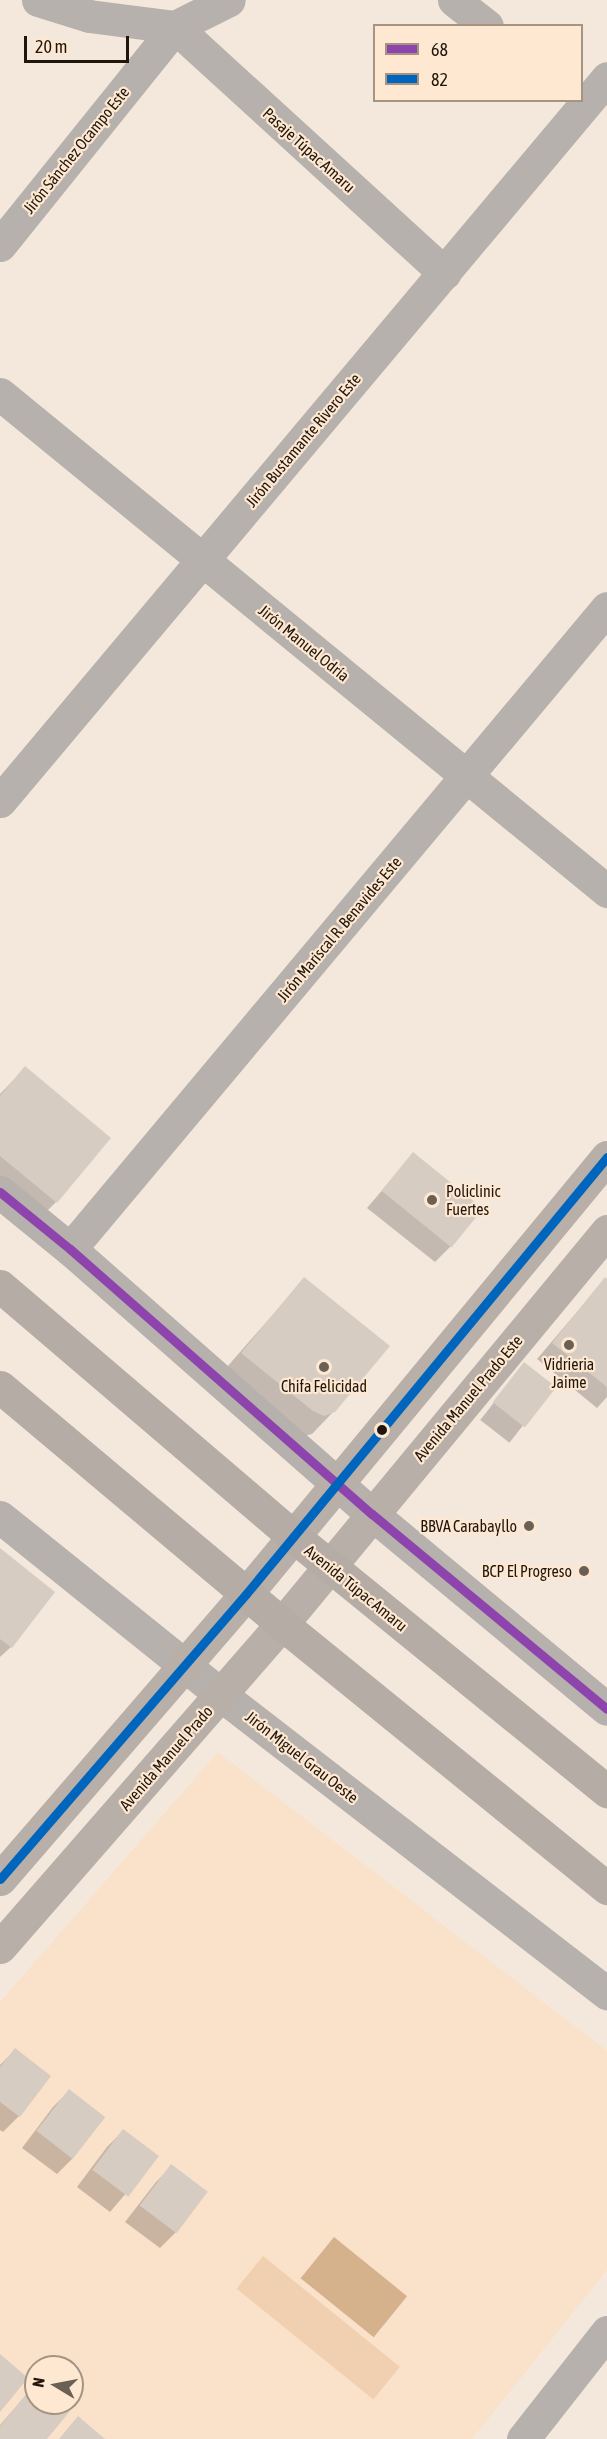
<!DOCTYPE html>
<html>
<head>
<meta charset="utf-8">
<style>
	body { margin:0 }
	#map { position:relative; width:607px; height:2439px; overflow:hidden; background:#f4e8dc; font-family:"Asap Condensed",sans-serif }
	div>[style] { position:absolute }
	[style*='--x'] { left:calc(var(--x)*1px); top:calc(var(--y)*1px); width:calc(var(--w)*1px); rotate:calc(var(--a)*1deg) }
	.built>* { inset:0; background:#fae1c9 }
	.green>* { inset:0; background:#f0d0b0; transform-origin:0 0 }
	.water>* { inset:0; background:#d5b18c; transform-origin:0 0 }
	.shadow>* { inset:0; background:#0003; transform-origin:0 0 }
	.building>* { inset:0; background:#d7ccc2; transform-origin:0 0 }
	.street>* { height:33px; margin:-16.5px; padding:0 16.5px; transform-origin:16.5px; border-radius:16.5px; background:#b6b1ac }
	.secondary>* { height:33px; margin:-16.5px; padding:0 16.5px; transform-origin:16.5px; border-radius:16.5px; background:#b7afa8 }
	.highway>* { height:33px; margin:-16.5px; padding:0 16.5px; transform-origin:16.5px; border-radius:16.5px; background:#b5aca5 }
	.bus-1>* { height:9px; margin:-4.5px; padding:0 4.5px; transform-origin:4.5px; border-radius:4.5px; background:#8e44ad }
	.bus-2>* { height:9px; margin:-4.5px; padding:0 4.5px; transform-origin:4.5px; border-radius:4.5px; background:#0065bd }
	.dots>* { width:16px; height:16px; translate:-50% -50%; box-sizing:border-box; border:3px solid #ffe8d1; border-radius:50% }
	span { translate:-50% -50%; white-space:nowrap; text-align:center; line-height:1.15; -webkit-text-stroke:4.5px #ffe8d1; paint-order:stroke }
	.street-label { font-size:16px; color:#20160c }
	.poi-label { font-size:16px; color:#20160c }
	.left { translate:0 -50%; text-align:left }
	.right { translate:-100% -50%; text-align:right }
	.legend { position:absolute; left:373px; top:24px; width:210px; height:78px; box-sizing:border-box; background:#ffe8d1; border:2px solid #a69482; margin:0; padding:8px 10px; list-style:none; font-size:18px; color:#20160c }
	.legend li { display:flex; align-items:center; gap:12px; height:30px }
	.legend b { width:30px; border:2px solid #a69482 }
	.north { position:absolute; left:24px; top:2355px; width:60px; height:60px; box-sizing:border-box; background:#ffe8d1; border:2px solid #a69482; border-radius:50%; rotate:280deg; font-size:16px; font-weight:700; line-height:24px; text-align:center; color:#20160c }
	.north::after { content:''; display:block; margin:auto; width:21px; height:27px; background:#6a6055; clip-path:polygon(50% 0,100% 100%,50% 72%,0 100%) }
	.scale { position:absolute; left:24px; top:36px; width:105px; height:27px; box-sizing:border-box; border:3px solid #20160c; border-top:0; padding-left:8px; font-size:18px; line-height:21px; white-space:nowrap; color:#20160c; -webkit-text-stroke:4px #ffe8d1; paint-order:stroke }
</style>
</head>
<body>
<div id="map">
	<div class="built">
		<div style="clip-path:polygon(evenodd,218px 1752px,607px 2051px,607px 2270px,472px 2439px,0 2439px,0 2002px,218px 1752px,36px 2367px,72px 2367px,72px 2403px,36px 2403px,36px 2367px)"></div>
	</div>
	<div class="green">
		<div style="left:263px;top:2256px;width:176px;height:42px;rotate:39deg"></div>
	</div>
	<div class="water">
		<div style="left:334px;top:2237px;width:94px;height:53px;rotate:39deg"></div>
	</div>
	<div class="shadow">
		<div style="clip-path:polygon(25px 1068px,109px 1138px,56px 1202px,34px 1224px,0 1196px,0 1094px)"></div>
		<div style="clip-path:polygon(413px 1154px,451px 1246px,435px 1262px,367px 1208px)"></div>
		<div style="clip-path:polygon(304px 1279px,334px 1411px,312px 1434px,301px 1437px,220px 1375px)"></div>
		<div style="clip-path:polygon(605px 1279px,607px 1397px,597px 1408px,537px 1359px)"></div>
		<div style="left:524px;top:1364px;width:37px;height:71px;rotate:38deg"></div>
		<div style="clip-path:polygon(0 1550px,11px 1647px,0 1657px)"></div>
		<div style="clip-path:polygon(15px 2050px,49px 2076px,19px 2116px,3px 2132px,0 2130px,0 2065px)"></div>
		<div style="clip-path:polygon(69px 2091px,73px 2158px,57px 2174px,22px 2148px,53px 2107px)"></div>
		<div style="clip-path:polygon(123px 2131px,157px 2157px,110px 2212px,77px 2187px,107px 2147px)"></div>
		<div style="clip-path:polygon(172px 2166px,176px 2232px,160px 2248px,125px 2222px,156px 2182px)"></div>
		<div style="clip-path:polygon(35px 2385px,36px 2403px,57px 2403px,45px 2439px,0 2439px,0 2425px)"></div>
	</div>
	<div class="building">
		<div style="clip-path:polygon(25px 1066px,111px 1138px,57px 1203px,0 1156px,0 1096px)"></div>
		<div style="left:413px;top:1152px;width:90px;height:50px;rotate:39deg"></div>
		<div style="clip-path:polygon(304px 1277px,390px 1346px,335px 1412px,324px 1416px,313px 1411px,241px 1353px)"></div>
		<div style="clip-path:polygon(605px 1277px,607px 1279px,607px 1387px,552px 1343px)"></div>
		<div style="left:524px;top:1362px;width:41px;height:51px;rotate:38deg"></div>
		<div style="clip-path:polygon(0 1548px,55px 1592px,12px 1648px,0 1639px)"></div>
		<div style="clip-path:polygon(15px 2048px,51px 2076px,20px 2117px,0 2102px,0 2067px)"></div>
		<div style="left:69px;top:2089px;width:46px;height:53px;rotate:38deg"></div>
		<div style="left:123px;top:2129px;width:45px;height:51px;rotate:37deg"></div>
		<div style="left:171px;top:2164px;width:46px;height:52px;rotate:37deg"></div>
		<div style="clip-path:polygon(0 2354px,28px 2378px,0 2412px)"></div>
		<div style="clip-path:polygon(36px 2382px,36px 2403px,60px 2403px,70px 2411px,47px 2439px,0 2439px,0 2426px)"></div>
		<div style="clip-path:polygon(78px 2416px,105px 2439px,59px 2439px)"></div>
	</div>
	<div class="street">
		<div style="--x:38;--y:0;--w:53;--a:17.4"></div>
		<div style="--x:89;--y:16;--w:87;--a:7.3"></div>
		<div style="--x:175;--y:27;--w:60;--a:-26.6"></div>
		<div style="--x:454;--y:0;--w:42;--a:38.2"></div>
		<div style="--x:0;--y:245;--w:280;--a:-51.2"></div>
		<div style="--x:175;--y:27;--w:365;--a:42.4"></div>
		<div style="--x:0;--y:394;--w:785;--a:39.31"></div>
		<div style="--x:0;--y:801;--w:944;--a:-49.98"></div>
		<div style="--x:0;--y:1192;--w:90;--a:39.2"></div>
		<div style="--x:70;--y:1249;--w:402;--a:41.3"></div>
		<div style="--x:372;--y:1514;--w:305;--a:39.7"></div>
		<div style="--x:70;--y:1249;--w:836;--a:-50.05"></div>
		<div style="--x:0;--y:1517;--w:284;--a:38.8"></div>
		<div style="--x:221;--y:1695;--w:488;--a:37.7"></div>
		<div style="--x:523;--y:2439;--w:136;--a:-51.9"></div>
	</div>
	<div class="secondary">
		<div style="--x:0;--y:1879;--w:376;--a:-49.2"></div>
		<div style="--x:246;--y:1594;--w:567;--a:-50.44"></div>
		<div style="--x:0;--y:1947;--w:429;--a:-48.9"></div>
		<div style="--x:282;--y:1624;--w:510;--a:-50.41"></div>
	</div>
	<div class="highway">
		<div style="--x:0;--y:1286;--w:385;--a:40.5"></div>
		<div style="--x:293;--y:1536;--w:405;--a:39.1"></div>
		<div style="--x:0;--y:1387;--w:368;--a:40"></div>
		<div style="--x:282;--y:1624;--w:419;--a:39.1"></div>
	</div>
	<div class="bus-1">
		<div style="--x:0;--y:1192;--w:90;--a:39.2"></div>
		<div style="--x:70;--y:1249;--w:402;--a:41.3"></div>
		<div style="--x:372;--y:1514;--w:305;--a:39.7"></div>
	</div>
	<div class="bus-2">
		<div style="--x:0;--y:1879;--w:376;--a:-49.2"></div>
		<div style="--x:246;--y:1594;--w:567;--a:-50.44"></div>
	</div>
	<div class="dots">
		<div style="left:432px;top:1200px;background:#6a6055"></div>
		<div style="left:569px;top:1345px;background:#6a6055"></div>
		<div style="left:324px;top:1367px;background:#6a6055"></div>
		<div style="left:382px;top:1430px;background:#20160c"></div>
		<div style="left:529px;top:1526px;background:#6a6055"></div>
		<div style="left:584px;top:1571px;background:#6a6055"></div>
	</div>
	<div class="street-label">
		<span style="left:76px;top:150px;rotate:-51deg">Jirón Sánchez Ocampo Este</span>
		<span style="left:309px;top:150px;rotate:42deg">Pasaje Túpac Amaru</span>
		<span style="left:303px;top:440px;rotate:-50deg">Jirón Bustamante Rivero Este</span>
		<span style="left:304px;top:643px;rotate:39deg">Jirón Manuel Odría</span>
		<span style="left:339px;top:929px;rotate:-50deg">Jirón Mariscal R. Benavides Este</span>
		<span style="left:468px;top:1398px;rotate:-50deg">Avenida Manuel Prado Este</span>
		<span style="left:356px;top:1588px;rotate:39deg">Avenida Túpac Amaru</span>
		<span style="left:302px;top:1757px;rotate:38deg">Jirón Miguel Grau Oeste</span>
		<span style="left:166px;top:1758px;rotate:-49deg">Avenida Manuel Prado</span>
	</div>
	<div class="poi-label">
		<span class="left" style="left:446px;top:1200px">Policlinic<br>Fuertes</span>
		<span style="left:569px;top:1373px">Vidrieria<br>Jaime</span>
		<span style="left:324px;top:1386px">Chifa Felicidad</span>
		<span class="right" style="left:517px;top:1526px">BBVA Carabayllo</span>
		<span class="right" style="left:572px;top:1571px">BCP El Progreso</span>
	</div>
	<ul class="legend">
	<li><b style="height:8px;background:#8e44ad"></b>68</li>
	<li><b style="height:8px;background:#0065bd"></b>82</li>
	</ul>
	<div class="north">N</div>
	<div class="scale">20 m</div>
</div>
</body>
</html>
